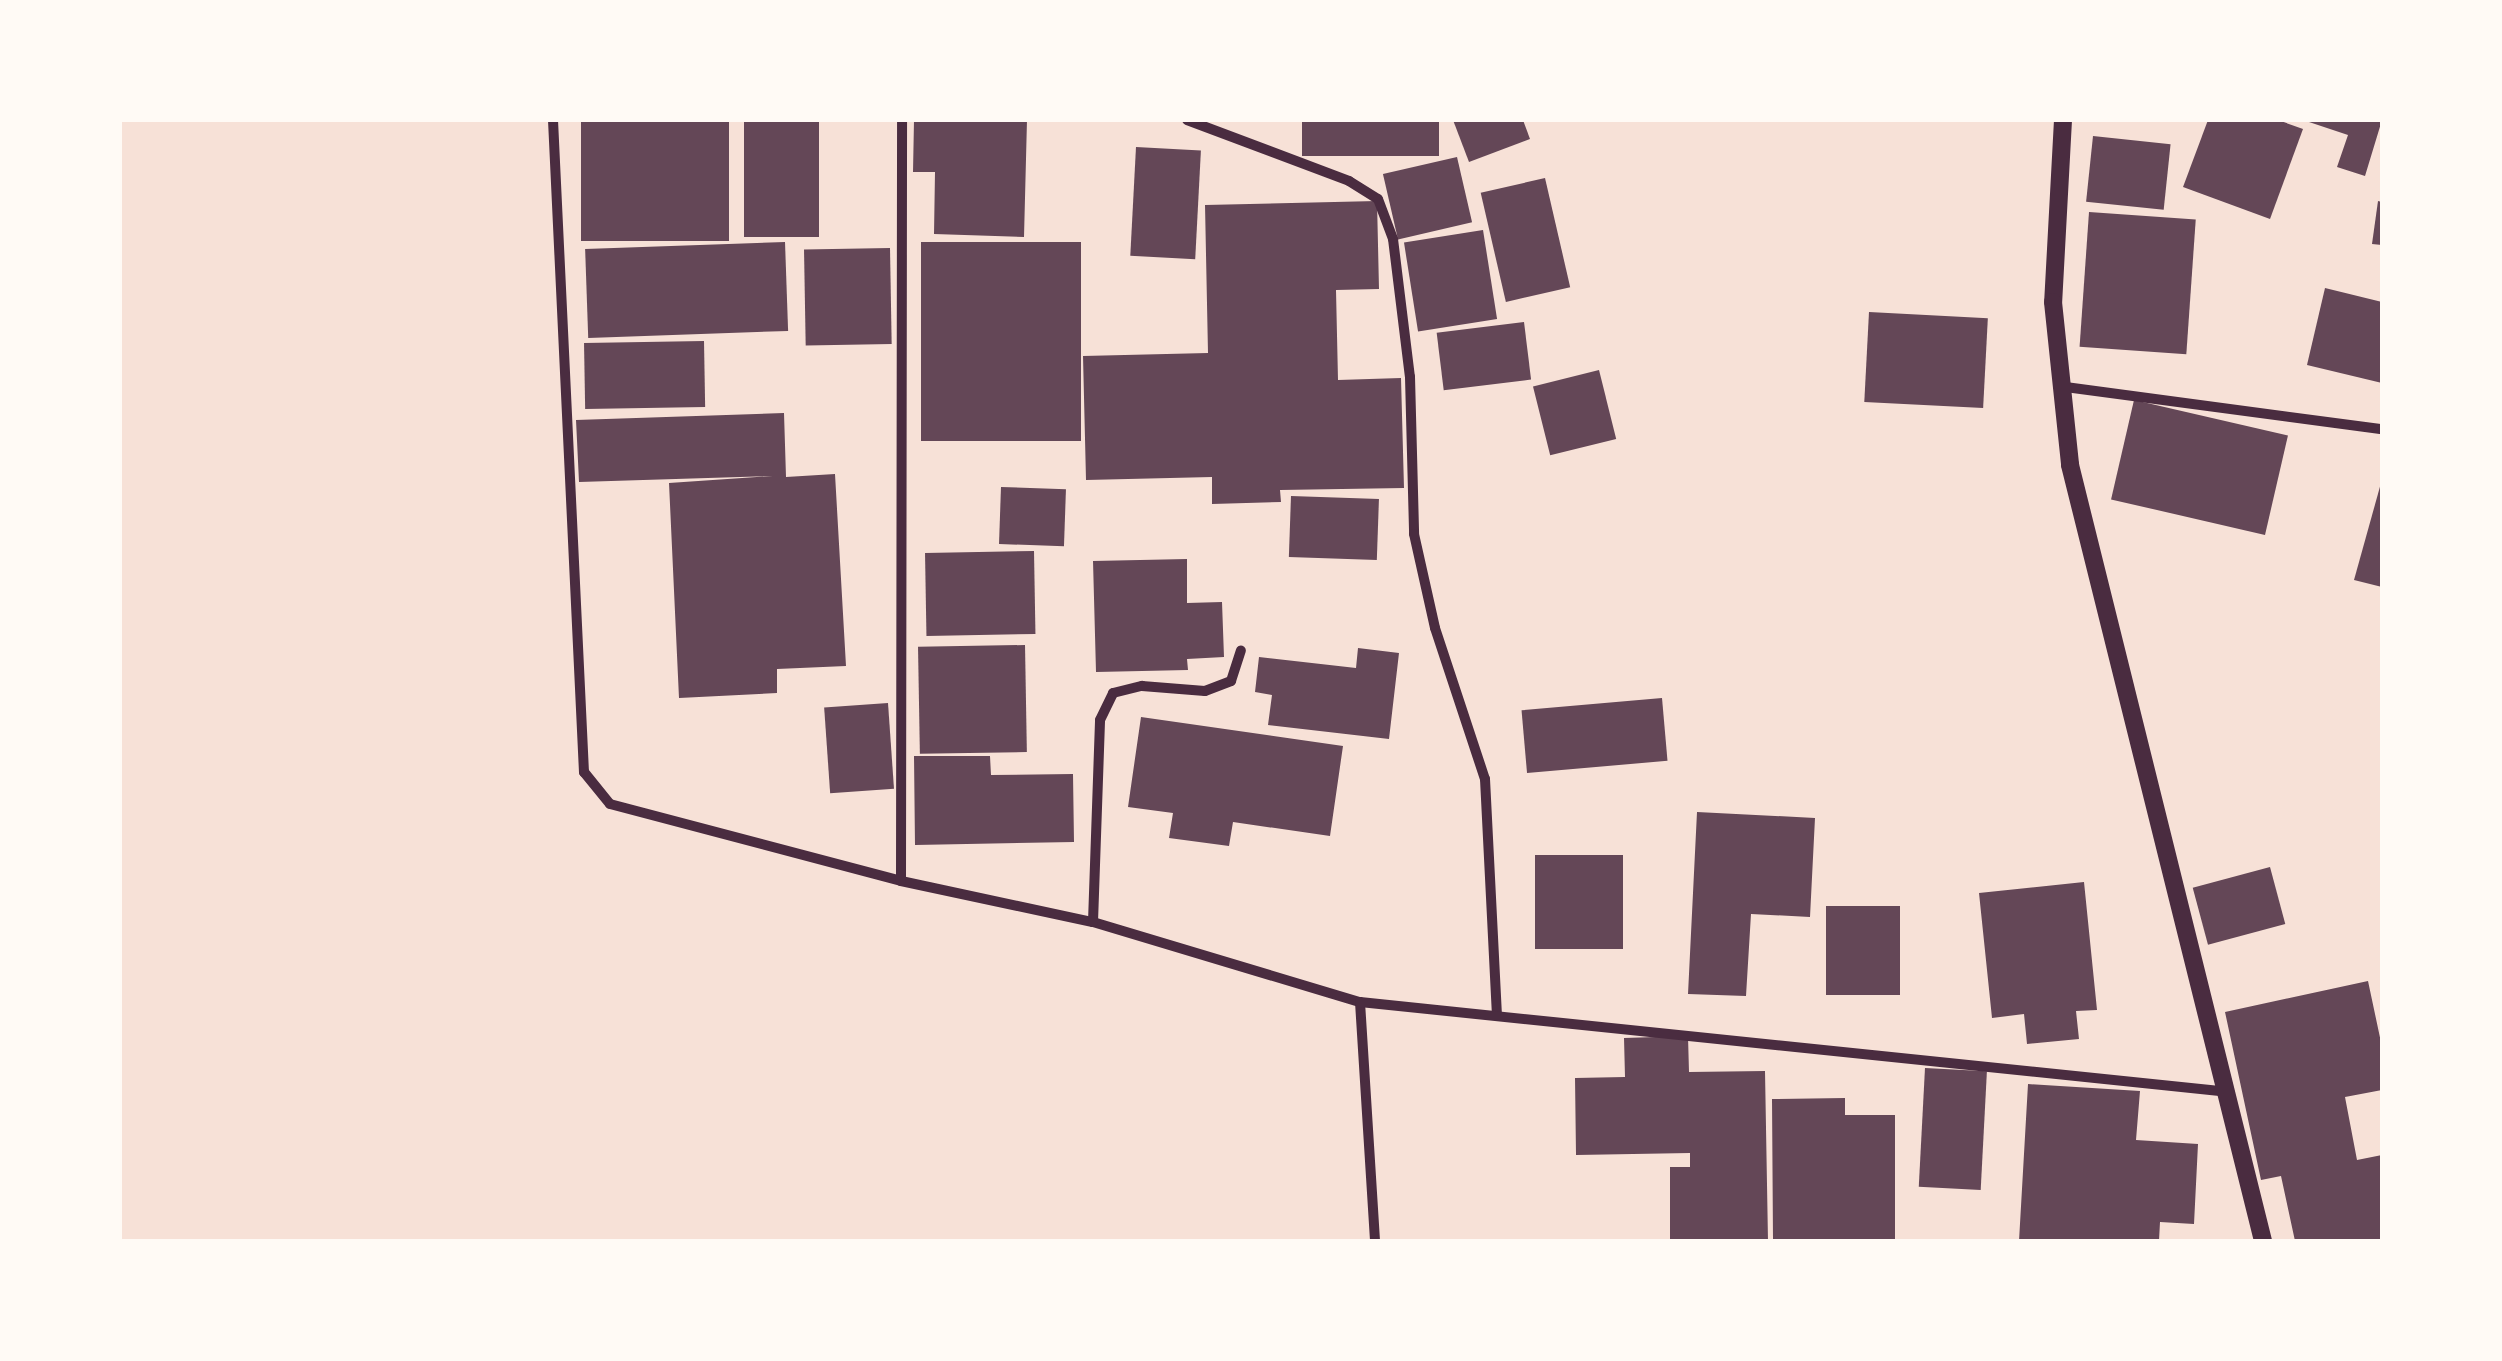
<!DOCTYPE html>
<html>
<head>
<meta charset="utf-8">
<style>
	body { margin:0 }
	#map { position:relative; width:2502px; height:1361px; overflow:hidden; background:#f7e1d7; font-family:"Fira Sans Condensed",sans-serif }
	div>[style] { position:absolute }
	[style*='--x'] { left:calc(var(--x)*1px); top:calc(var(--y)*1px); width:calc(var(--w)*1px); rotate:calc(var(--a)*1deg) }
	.building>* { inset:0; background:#644757; transform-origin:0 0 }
	.minor>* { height:10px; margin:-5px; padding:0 5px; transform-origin:5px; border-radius:5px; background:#4a2c40 }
	.tertiary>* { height:18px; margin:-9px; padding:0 9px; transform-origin:9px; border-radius:9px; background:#4a2c40 }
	span { translate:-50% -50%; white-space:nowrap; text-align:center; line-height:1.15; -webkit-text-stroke:8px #fffaf5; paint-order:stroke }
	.frame { position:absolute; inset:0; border:122px solid #fffaf5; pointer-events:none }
</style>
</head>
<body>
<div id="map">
	<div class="building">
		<div style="left:581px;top:120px;width:148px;height:121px"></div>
		<div style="left:744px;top:120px;width:75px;height:117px"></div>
		<div style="clip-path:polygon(914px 120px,1027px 120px,1024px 237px,934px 234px,935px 172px,913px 172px)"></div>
		<div style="left:1302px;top:120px;width:137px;height:36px"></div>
		<div style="clip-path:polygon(1453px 120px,1523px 120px,1530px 139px,1469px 162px)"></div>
		<div style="clip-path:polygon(2208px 120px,2278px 120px,2303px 129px,2270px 219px,2183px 187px)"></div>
		<div style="clip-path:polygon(2303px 120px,2382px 120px,2365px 176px,2337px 167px,2348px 135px)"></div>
		<div style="left:2093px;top:136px;width:78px;height:66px;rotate:6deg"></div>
		<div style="left:1136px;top:147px;width:65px;height:109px;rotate:3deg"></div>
		<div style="left:1457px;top:157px;width:67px;height:76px;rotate:77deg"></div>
		<div style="left:1545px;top:178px;width:112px;height:66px;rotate:77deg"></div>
		<div style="clip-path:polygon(1377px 201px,1379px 289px,1336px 290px,1338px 380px,1401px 378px,1404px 488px,1280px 490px,1281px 502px,1212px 504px,1212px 477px,1086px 480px,1083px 356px,1208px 353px,1205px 205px)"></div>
		<div style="clip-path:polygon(2378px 201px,2382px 202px,2382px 245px,2372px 244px)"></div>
		<div style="left:2089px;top:212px;width:107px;height:135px;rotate:4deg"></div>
		<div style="left:1483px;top:230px;width:90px;height:80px;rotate:81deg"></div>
		<div style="left:785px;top:242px;width:89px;height:200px;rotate:88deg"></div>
		<div style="left:921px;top:242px;width:160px;height:199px"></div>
		<div style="left:890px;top:248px;width:96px;height:86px;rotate:89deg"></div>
		<div style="clip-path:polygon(2325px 288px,2382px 302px,2382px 383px,2307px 365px)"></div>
		<div style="left:1869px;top:312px;width:119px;height:90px;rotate:3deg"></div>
		<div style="left:1524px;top:322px;width:58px;height:88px;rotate:83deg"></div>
		<div style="left:704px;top:341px;width:66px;height:120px;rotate:89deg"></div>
		<div style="left:1599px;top:370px;width:71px;height:68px;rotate:76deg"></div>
		<div style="left:2134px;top:400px;width:158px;height:102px;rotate:13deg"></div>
		<div style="clip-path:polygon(784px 413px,786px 477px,835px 474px,846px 666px,777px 669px,777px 693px,679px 698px,669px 483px,773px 476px,579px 482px,576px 420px)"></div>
		<div style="clip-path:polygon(2381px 483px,2382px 483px,2382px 587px,2354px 580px)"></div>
		<div style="left:1001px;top:487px;width:65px;height:57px;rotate:2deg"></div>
		<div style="left:1291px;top:496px;width:88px;height:61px;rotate:2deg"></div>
		<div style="left:1034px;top:551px;width:83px;height:109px;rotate:89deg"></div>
		<div style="clip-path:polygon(1187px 559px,1187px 603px,1222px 602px,1224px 657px,1187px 659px,1188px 670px,1096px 672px,1093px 561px)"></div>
		<div style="left:1025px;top:645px;width:107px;height:107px;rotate:89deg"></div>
		<div style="clip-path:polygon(1358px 648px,1399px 653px,1389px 739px,1268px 725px,1272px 695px,1255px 692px,1259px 657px,1356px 668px)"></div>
		<div style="left:1662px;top:698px;width:63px;height:141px;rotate:85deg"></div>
		<div style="left:888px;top:703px;width:86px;height:64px;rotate:86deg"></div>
		<div style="clip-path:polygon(1141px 717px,1343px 746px,1330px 836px,1233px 822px,1229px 846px,1169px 838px,1173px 813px,1128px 807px)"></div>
		<div style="clip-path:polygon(914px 756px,990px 756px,991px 775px,1073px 774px,1074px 842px,915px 845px)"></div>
		<div style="clip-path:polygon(1697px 812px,1815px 818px,1810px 917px,1751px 914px,1746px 996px,1688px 994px)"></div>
		<div style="left:1535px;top:855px;width:88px;height:94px"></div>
		<div style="left:2270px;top:867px;width:59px;height:80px;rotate:75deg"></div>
		<div style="clip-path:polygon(2084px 882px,2097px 1010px,2076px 1011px,2079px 1039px,2027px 1044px,2024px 1014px,1992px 1018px,1979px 893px)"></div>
		<div style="left:1826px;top:906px;width:74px;height:89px"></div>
		<div style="clip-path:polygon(2368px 981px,2382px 1047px,2382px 1090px,2345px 1097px,2357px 1160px,2382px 1155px,2382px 1241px,2295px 1241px,2281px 1176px,2261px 1180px,2225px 1012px)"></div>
		<div style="clip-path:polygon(1688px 1036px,1689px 1072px,1765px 1071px,1768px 1241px,1670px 1241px,1670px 1167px,1690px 1167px,1690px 1153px,1576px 1155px,1575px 1078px,1625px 1077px,1624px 1038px)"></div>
		<div style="left:1925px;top:1068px;width:62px;height:119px;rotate:3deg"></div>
		<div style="clip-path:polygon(2028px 1084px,2140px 1091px,2136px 1140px,2198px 1144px,2194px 1224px,2160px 1222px,2159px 1241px,2019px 1241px)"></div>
		<div style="clip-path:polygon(1845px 1098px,1845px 1115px,1895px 1115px,1895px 1241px,1773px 1241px,1772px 1099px)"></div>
	</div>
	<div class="minor">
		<div style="--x:553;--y:120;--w:653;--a:87.28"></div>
		<div style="--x:584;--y:772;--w:41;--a:50.9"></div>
		<div style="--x:610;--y:804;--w:301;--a:14.8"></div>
		<div style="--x:901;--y:881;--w:196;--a:12.1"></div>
		<div style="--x:1093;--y:922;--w:279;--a:16.7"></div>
		<div style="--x:1360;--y:1002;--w:239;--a:86.4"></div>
		<div style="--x:1187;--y:120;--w:173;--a:20.6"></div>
		<div style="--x:1349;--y:181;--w:34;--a:32"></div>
		<div style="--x:1378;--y:199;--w:43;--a:69.4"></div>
		<div style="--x:1393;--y:239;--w:139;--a:83"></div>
		<div style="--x:1410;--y:377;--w:157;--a:88.5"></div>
		<div style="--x:1414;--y:534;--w:96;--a:77.4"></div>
		<div style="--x:1435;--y:628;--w:159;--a:71.7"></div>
		<div style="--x:1485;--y:779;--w:237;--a:87.1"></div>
		<div style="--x:2058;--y:386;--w:327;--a:7.6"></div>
		<div style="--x:901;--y:881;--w:761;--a:-89.92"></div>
		<div style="--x:1093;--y:922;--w:202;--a:-88"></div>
		<div style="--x:1100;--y:720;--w:30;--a:-64"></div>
		<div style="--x:1113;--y:693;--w:30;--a:-14"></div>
		<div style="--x:1142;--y:686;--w:63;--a:4.5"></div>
		<div style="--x:1205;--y:691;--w:28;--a:-21"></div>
		<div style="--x:1231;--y:681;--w:32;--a:-72"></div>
		<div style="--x:1360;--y:1002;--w:874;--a:5.91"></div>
	</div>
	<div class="tertiary">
		<div style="--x:2063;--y:120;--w:182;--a:93.1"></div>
		<div style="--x:2053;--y:302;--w:164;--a:84"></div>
		<div style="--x:2070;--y:465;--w:800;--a:76.03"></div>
	</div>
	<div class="frame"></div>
</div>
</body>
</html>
